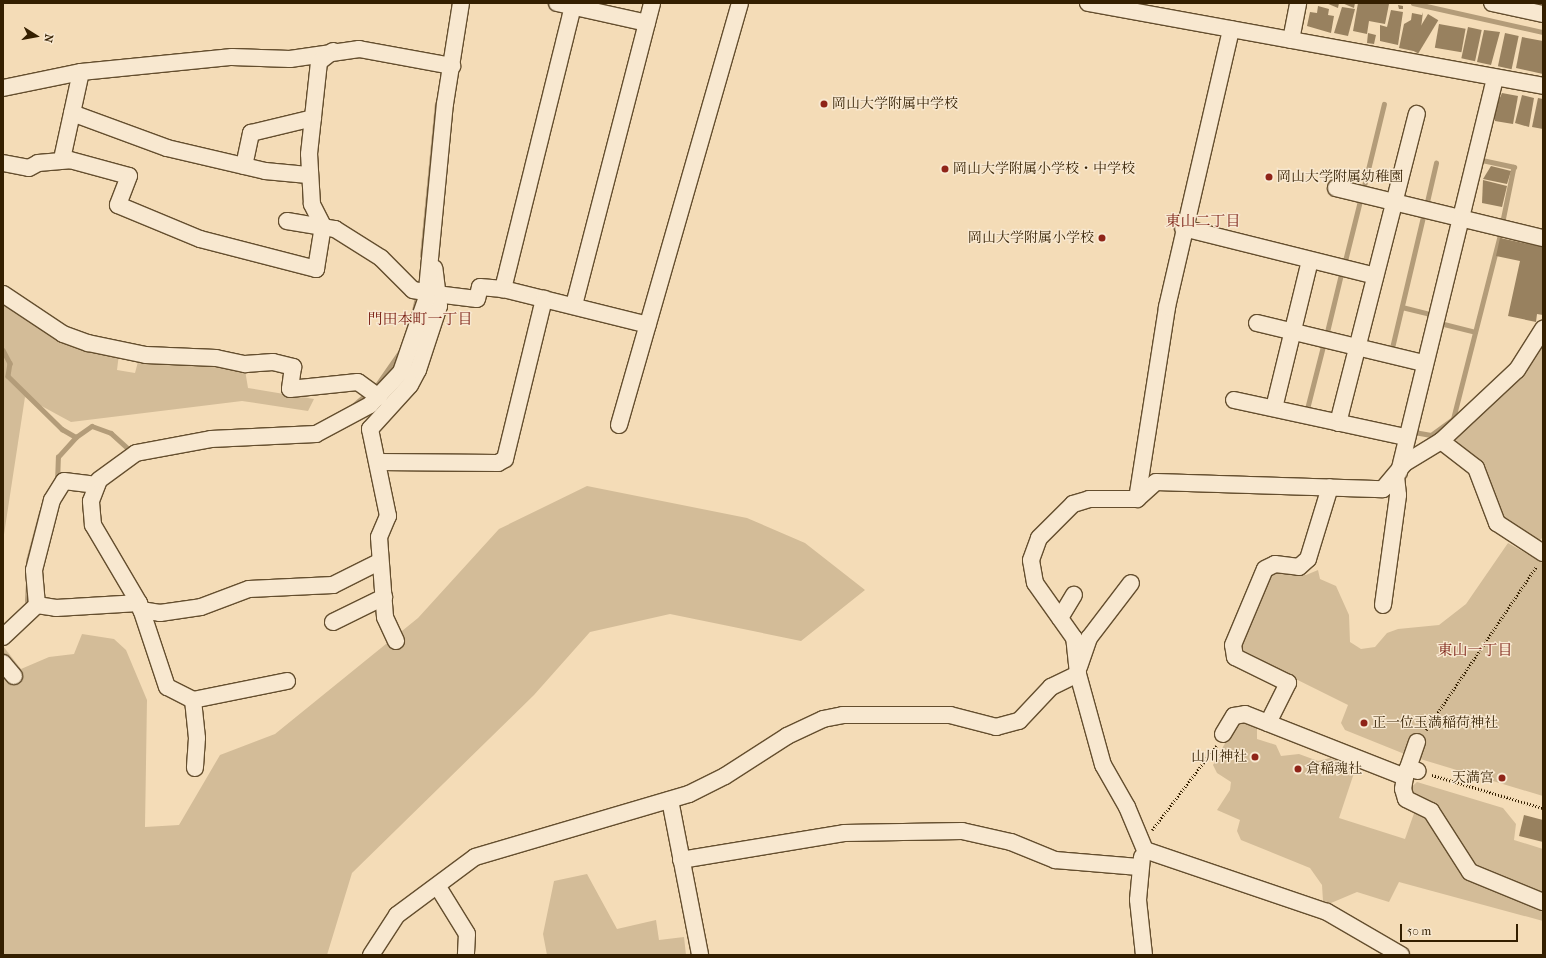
<!DOCTYPE html>
<html>
<head>
<meta charset="utf-8">
<style>
	body { margin:0 }
	#map { position:relative; width:1546px; height:958px; overflow:hidden; background:#f4dcb7; font-family:"IM FELL French Canon","Noto Serif JP",serif }
	div>[style] { position:absolute }
	[style*='--x'] { left:calc(var(--x)*1px); top:calc(var(--y)*1px); width:calc(var(--w)*1px); rotate:calc(var(--a)*1deg) }
	.green>* { inset:0; background:#d3bc98 }
	.stream>* { height:4.5px; margin:-2.25px; padding:0 2.25px; transform-origin:2.25px; border-radius:2.25px; background:#b39c79 }
	.building>* { inset:0; background:#98815f; transform-origin:0 0 }
	.path>* { height:2.5px; margin-top:-1.25px; transform-origin:0; background:repeating-linear-gradient(90deg,#341f00 0 1px,transparent 0 3px) }
	.roads { filter:drop-shadow(1px 0 #644e2e) drop-shadow(-1px 0 #644e2e) drop-shadow(0 1px #644e2e) drop-shadow(0 -1px #644e2e) }
	.minor>* { height:16px; margin:-8px; padding:0 8px; transform-origin:8px; border-radius:8px; background:#f8e8d0 }
	.dots>* { width:11px; height:11px; translate:-50% -50%; box-sizing:border-box; border:2px solid #f8e8d0; border-radius:50% }
	span { translate:-50% -50%; white-space:nowrap; text-align:center; line-height:1.15; -webkit-text-stroke:3px #f8e8d0; paint-order:stroke }
	.poi-label { font-size:14px; color:#341f00 }
	.left { translate:0 -50%; text-align:left }
	.right { translate:-100% -50%; text-align:right }
	.neighbourhood-label { font-size:15px; color:#7a1f14 }
	.frame { position:absolute; inset:0; border:4px solid #341f00; pointer-events:none }
	.north { position:absolute; left:16px; top:16px; width:40px; height:40px; -webkit-text-stroke:3px #f8e8d0; paint-order:stroke; rotate:101deg; font-size:11px; font-weight:700; line-height:16px; text-align:center; color:#341f00 }
	.north::after { content:''; display:block; margin:auto; width:14px; height:18px; background:#341f00; clip-path:polygon(50% 0,100% 100%,50% 72%,0 100%) }
	.scale { position:absolute; left:1400px; top:924px; width:118px; height:18px; box-sizing:border-box; border:2px solid #341f00; border-top:0; padding-left:5px; font-size:12px; line-height:14px; white-space:nowrap; color:#341f00; -webkit-text-stroke:3px #f8e8d0; paint-order:stroke }
</style>
</head>
<body>
<div id="map">
	<div class="green">
		<div style="clip-path:polygon(3px 299px,119px 354px,117px 370px,135px 373px,139px 358px,245px 370px,248px 388px,314px 399px,308px 411px,242px 401px,71px 422px,25px 397px,3px 541px)"></div>
		<div style="clip-path:polygon(1543px 334px,1543px 537px,1540px 540px,1516px 530px,1499px 513px,1488px 477px,1458px 446px,1455px 436px)"></div>
		<div style="clip-path:polygon(587px 486px,747px 518px,805px 543px,865px 590px,801px 641px,670px 614px,590px 632px,534px 695px,352px 873px,327px 955px,3px 955px,3px 646px,21px 669px,49px 657px,74px 654px,82px 634px,114px 639px,126px 650px,147px 700px,145px 827px,179px 825px,220px 755px,275px 734px,418px 618px,499px 529px)"></div>
		<div style="clip-path:polygon(1508px 543px,1543px 563px,1543px 796px,1407px 755px,1345px 730px,1341px 723px,1348px 705px,1241px 652px,1240px 643px,1267px 575px,1277px 572px,1306px 575px,1318px 570px,1320px 579px,1336px 586px,1349px 615px,1350px 642px,1361px 649px,1375px 647px,1387px 633px,1398px 629px,1439px 625px,1466px 604px)"></div>
		<div style="clip-path:polygon(1244px 723px,1257px 728px,1257px 739px,1276px 745px,1281px 756px,1299px 754px,1318px 761px,1330px 758px,1347px 765px,1354px 773px,1339px 818px,1405px 839px,1419px 799px,1409px 789px,1417px 782px,1503px 808px,1516px 824px,1514px 840px,1543px 849px,1543px 921px,1399px 882px,1389px 902px,1357px 892px,1331px 903px,1323px 901px,1322px 885px,1310px 868px,1241px 840px,1237px 831px,1240px 820px,1217px 810px,1230px 790px,1231px 782px,1217px 773px,1213px 765px,1234px 727px)"></div>
		<div style="clip-path:polygon(587px 874px,617px 929px,656px 920px,659px 940px,684px 937px,686px 955px,547px 955px,543px 934px,554px 881px)"></div>
	</div>
	<div class="stream">
		<div style="--x:1413;--y:3;--w:133;--a:12.6"></div>
		<div style="--x:1482;--y:160;--w:33;--a:12"></div>
		<div style="--x:1514;--y:167;--w:55;--a:101.5"></div>
		<div style="--x:1364;--y:186;--w:84;--a:-76.3"></div>
		<div style="--x:1427;--y:202;--w:40;--a:-77"></div>
		<div style="--x:422;--y:256;--w:153;--a:-84.4"></div>
		<div style="--x:1345;--y:261;--w:62;--a:-76"></div>
		<div style="--x:1402;--y:307;--w:25;--a:14"></div>
		<div style="--x:413;--y:315;--w:23;--a:-77"></div>
		<div style="--x:1440;--y:323;--w:36;--a:14"></div>
		<div style="--x:1327;--y:332;--w:60;--a:-76.4"></div>
		<div style="--x:1392;--y:348;--w:135;--a:-76.7"></div>
		<div style="--x:3;--y:350;--w:15;--a:62"></div>
		<div style="--x:10;--y:363;--w:13;--a:99"></div>
		<div style="--x:8;--y:376;--w:76;--a:44.5"></div>
		<div style="--x:62;--y:429;--w:16;--a:30"></div>
		<div style="--x:76;--y:437;--w:19;--a:-35"></div>
		<div style="--x:92;--y:426;--w:20;--a:20"></div>
		<div style="--x:111;--y:433;--w:24;--a:42"></div>
		<div style="--x:129;--y:449;--w:5;--a:-11"></div>
		<div style="--x:354;--y:405;--w:30;--a:-41"></div>
		<div style="--x:377;--y:385;--w:40;--a:-55.1"></div>
		<div style="--x:1307;--y:409;--w:65;--a:-75.7"></div>
		<div style="--x:1414;--y:432;--w:17;--a:10"></div>
		<div style="--x:1431;--y:435;--w:27;--a:-36"></div>
		<div style="--x:1453;--y:419;--w:191;--a:-75.7"></div>
		<div style="--x:57;--y:483;--w:26;--a:-88"></div>
		<div style="--x:58;--y:457;--w:27;--a:-48"></div>
		<div style="--x:85;--y:516;--w:29;--a:-84"></div>
		<div style="--x:28;--y:561;--w:51;--a:-75.1"></div>
		<div style="--x:27;--y:601;--w:19;--a:-87"></div>
	</div>
	<div class="building">
		<div style="clip-path:polygon(1326px 3px,1339px 3px,1338px 8px)"></div>
		<div style="clip-path:polygon(1342px 3px,1355px 3px,1354px 8px)"></div>
		<div style="clip-path:polygon(1358px 3px,1389px 4px,1385px 24px,1369px 21px,1367px 34px,1353px 31px)"></div>
		<div style="clip-path:polygon(1398px 5px,1403px 6px,1403px 9px,1399px 9px)"></div>
		<div style="clip-path:polygon(1318px 6px,1329px 9px,1328px 15px,1334px 16px,1331px 33px,1307px 26px,1310px 12px,1317px 13px)"></div>
		<div style="clip-path:polygon(1342px 7px,1355px 9px,1348px 36px,1334px 33px)"></div>
		<div style="clip-path:polygon(1391px 10px,1403px 12px,1398px 45px,1380px 41px,1380px 25px,1387px 27px)"></div>
		<div style="clip-path:polygon(1423px 12px,1418px 52px,1399px 48px,1404px 24px,1411px 20px,1412px 13px,1422px 15px)"></div>
		<div style="left:1428px;top:14px;width:12px;height:39px;rotate:31deg"></div>
		<div style="left:1439px;top:24px;width:27px;height:24px;rotate:10deg"></div>
		<div style="left:1468px;top:27px;width:14px;height:32px;rotate:12deg"></div>
		<div style="clip-path:polygon(1484px 30px,1500px 32px,1491px 65px,1477px 62px)"></div>
		<div style="clip-path:polygon(1368px 33px,1376px 35px,1374px 44px,1367px 43px)"></div>
		<div style="left:1505px;top:33px;width:14px;height:34px;rotate:12deg"></div>
		<div style="clip-path:polygon(1522px 37px,1543px 41px,1543px 74px,1516px 68px)"></div>
		<div style="clip-path:polygon(1502px 93px,1518px 96px,1513px 124px,1495px 121px,1495px 109px)"></div>
		<div style="clip-path:polygon(1522px 95px,1534px 98px,1529px 127px,1515px 123px)"></div>
		<div style="clip-path:polygon(1538px 98px,1543px 99px,1543px 129px,1532px 127px)"></div>
		<div style="clip-path:polygon(1491px 166px,1511px 171px,1507px 184px,1483px 179px)"></div>
		<div style="clip-path:polygon(1483px 180px,1507px 186px,1502px 207px,1482px 203px)"></div>
		<div style="clip-path:polygon(1500px 238px,1543px 247px,1543px 315px,1537px 314px,1536px 322px,1508px 316px,1520px 261px,1496px 256px)"></div>
		<div style="clip-path:polygon(1524px 815px,1543px 820px,1543px 842px,1519px 836px)"></div>
	</div>
	<div class="path">
		<div style="--x:1426;--y:730;--w:197;--a:-56"></div>
		<div style="--x:1432;--y:775;--w:116;--a:16.6"></div>
		<div style="--x:1152;--y:830;--w:106;--a:-52.7"></div>
	</div>
	<div class="roads">
		<div class="minor">
			<div style="--x:557;--y:3;--w:92;--a:12.5"></div>
			<div style="--x:1088;--y:3;--w:463;--a:10.3"></div>
			<div style="--x:1492;--y:3;--w:52;--a:12.2"></div>
			<div style="--x:573;--y:6;--w:292;--a:103.9"></div>
			<div style="--x:503;--y:289;--w:149;--a:13.9"></div>
			<div style="--x:1291;--y:40;--w:38;--a:-79"></div>
			<div style="--x:3;--y:88;--w:80;--a:-11.6"></div>
			<div style="--x:81;--y:72;--w:152;--a:-5.7"></div>
			<div style="--x:232;--y:57;--w:58;--a:2"></div>
			<div style="--x:290;--y:59;--w:70;--a:-8.2"></div>
			<div style="--x:359;--y:49;--w:95;--a:10.4"></div>
			<div style="--x:72;--y:113;--w:101;--a:20.2"></div>
			<div style="--x:167;--y:148;--w:101;--a:13.2"></div>
			<div style="--x:265;--y:171;--w:43;--a:5.3"></div>
			<div style="--x:62;--y:159;--w:89;--a:-77.7"></div>
			<div style="--x:3;--y:163;--w:26;--a:11"></div>
			<div style="--x:29;--y:168;--w:10;--a:-29"></div>
			<div style="--x:38;--y:163;--w:32;--a:-5"></div>
			<div style="--x:70;--y:160;--w:61;--a:15.2"></div>
			<div style="--x:129;--y:176;--w:31;--a:111"></div>
			<div style="--x:118;--y:205;--w:89;--a:22.5"></div>
			<div style="--x:200;--y:239;--w:120;--a:14.5"></div>
			<div style="--x:316;--y:269;--w:44;--a:-80.8"></div>
			<div style="--x:323;--y:226;--w:25;--a:-117"></div>
			<div style="--x:312;--y:204;--w:50;--a:-93.4"></div>
			<div style="--x:309;--y:154;--w:93;--a:-83.8"></div>
			<div style="--x:319;--y:62;--w:18;--a:-38"></div>
			<div style="--x:244;--y:166;--w:34;--a:-78"></div>
			<div style="--x:251;--y:133;--w:64;--a:-13.6"></div>
			<div style="--x:1336;--y:188;--w:213;--a:13.6"></div>
			<div style="--x:287;--y:221;--w:49;--a:9.5"></div>
			<div style="--x:335;--y:229;--w:54;--a:32.2"></div>
			<div style="--x:381;--y:258;--w:45;--a:45"></div>
			<div style="--x:413;--y:290;--w:11;--a:10"></div>
			<div style="--x:1183;--y:228;--w:198;--a:14"></div>
			<div style="--x:3;--y:294;--w:72;--a:33.7"></div>
			<div style="--x:63;--y:334;--w:27;--a:20"></div>
			<div style="--x:88;--y:343;--w:59;--a:11.7"></div>
			<div style="--x:146;--y:355;--w:70;--a:2.5"></div>
			<div style="--x:216;--y:358;--w:30;--a:12"></div>
			<div style="--x:245;--y:364;--w:28;--a:-4"></div>
			<div style="--x:273;--y:362;--w:21;--a:14"></div>
			<div style="--x:293;--y:367;--w:22;--a:98"></div>
			<div style="--x:290;--y:389;--w:68;--a:-5.9"></div>
			<div style="--x:358;--y:382;--w:26;--a:36"></div>
			<div style="--x:436;--y:294;--w:41;--a:7"></div>
			<div style="--x:477;--y:299;--w:12;--a:-76"></div>
			<div style="--x:480;--y:287;--w:23;--a:5"></div>
			<div style="--x:574;--y:305;--w:312;--a:-75.5"></div>
			<div style="--x:1257;--y:323;--w:171;--a:13.5"></div>
			<div style="--x:1234;--y:400;--w:175;--a:12.2"></div>
			<div style="--x:1274;--y:408;--w:152;--a:-76.3"></div>
			<div style="--x:1338;--y:423;--w:319;--a:-75.7"></div>
			<div style="--x:619;--y:425;--w:439;--a:-74"></div>
			<div style="--x:1441;--y:441;--w:44;--a:37.6"></div>
			<div style="--x:1476;--y:468;--w:59;--a:69.1"></div>
			<div style="--x:1497;--y:523;--w:55;--a:33.1"></div>
			<div style="--x:378;--y:462;--w:120;--a:0.5"></div>
			<div style="--x:498;--y:463;--w:8;--a:-30"></div>
			<div style="--x:505;--y:459;--w:165;--a:-76.3"></div>
			<div style="--x:1399;--y:472;--w:406;--a:-76.3"></div>
			<div style="--x:1137;--y:499;--w:194;--a:-81.1"></div>
			<div style="--x:1167;--y:307;--w:285;--a:-77"></div>
			<div style="--x:37;--y:605;--w:19;--a:9"></div>
			<div style="--x:56;--y:608;--w:83;--a:-3.4"></div>
			<div style="--x:1383;--y:605;--w:111;--a:-82.2"></div>
			<div style="--x:1398;--y:495;--w:18;--a:-96"></div>
			<div style="--x:141;--y:610;--w:19;--a:9"></div>
			<div style="--x:160;--y:613;--w:41;--a:-8.3"></div>
			<div style="--x:201;--y:607;--w:51;--a:-20.6"></div>
			<div style="--x:249;--y:589;--w:84;--a:-2.7"></div>
			<div style="--x:333;--y:585;--w:51;--a:-26.6"></div>
			<div style="--x:1060;--y:618;--w:27;--a:-59"></div>
			<div style="--x:333;--y:622;--w:57;--a:-26.1"></div>
			<div style="--x:3;--y:637;--w:47;--a:-43.3"></div>
			<div style="--x:37;--y:605;--w:35;--a:-95"></div>
			<div style="--x:34;--y:570;--w:72;--a:-75.6"></div>
			<div style="--x:52;--y:500;--w:22;--a:-58"></div>
			<div style="--x:64;--y:481;--w:33;--a:7"></div>
			<div style="--x:396;--y:641;--w:26;--a:-115"></div>
			<div style="--x:385;--y:617;--w:80;--a:-94.3"></div>
			<div style="--x:379;--y:537;--w:23;--a:-67"></div>
			<div style="--x:388;--y:516;--w:89;--a:-101.7"></div>
			<div style="--x:370;--y:429;--w:59;--a:-47.7"></div>
			<div style="--x:410;--y:385;--w:17;--a:-62"></div>
			<div style="--x:418;--y:370;--w:67;--a:-71.8"></div>
			<div style="--x:439;--y:306;--w:38;--a:-97"></div>
			<div style="--x:3;--y:663;--w:17;--a:50"></div>
			<div style="--x:1079;--y:667;--w:31;--a:-71"></div>
			<div style="--x:1089;--y:638;--w:69;--a:-52.6"></div>
			<div style="--x:287;--y:681;--w:96;--a:168.6"></div>
			<div style="--x:193;--y:700;--w:29;--a:-153"></div>
			<div style="--x:167;--y:687;--w:89;--a:-108.4"></div>
			<div style="--x:139;--y:603;--w:91;--a:-120.5"></div>
			<div style="--x:93;--y:525;--w:24;--a:-95"></div>
			<div style="--x:91;--y:501;--w:22;--a:-69"></div>
			<div style="--x:99;--y:480;--w:46;--a:-36.1"></div>
			<div style="--x:136;--y:453;--w:76;--a:-10.6"></div>
			<div style="--x:211;--y:439;--w:105;--a:-2.7"></div>
			<div style="--x:316;--y:434;--w:61;--a:-28.2"></div>
			<div style="--x:370;--y:405;--w:45;--a:-46.8"></div>
			<div style="--x:401;--y:372;--w:76;--a:-70.9"></div>
			<div style="--x:426;--y:300;--w:197;--a:-84.5"></div>
			<div style="--x:445;--y:104;--w:102;--a:-81"></div>
			<div style="--x:193;--y:700;--w:38;--a:84"></div>
			<div style="--x:197;--y:738;--w:30;--a:94"></div>
			<div style="--x:1268;--y:723;--w:45;--a:-63.4"></div>
			<div style="--x:1288;--y:683;--w:59;--a:-153.9"></div>
			<div style="--x:1235;--y:657;--w:12;--a:-99"></div>
			<div style="--x:1233;--y:645;--w:82;--a:-67.2"></div>
			<div style="--x:1265;--y:569;--w:11;--a:-27"></div>
			<div style="--x:1275;--y:564;--w:24;--a:7"></div>
			<div style="--x:1299;--y:567;--w:12;--a:-42"></div>
			<div style="--x:1308;--y:559;--w:75;--a:-73"></div>
			<div style="--x:1223;--y:734;--w:21;--a:-59"></div>
			<div style="--x:1234;--y:716;--w:11;--a:-10"></div>
			<div style="--x:1245;--y:714;--w:172;--a:21.5"></div>
			<div style="--x:1405;--y:777;--w:9;--a:-72"></div>
			<div style="--x:1417;--y:742;--w:28;--a:109"></div>
			<div style="--x:1408;--y:768;--w:10;--a:17"></div>
			<div style="--x:1405;--y:777;--w:12;--a:99"></div>
			<div style="--x:1403;--y:789;--w:10;--a:73"></div>
			<div style="--x:1406;--y:799;--w:28;--a:26"></div>
			<div style="--x:1431;--y:811;--w:72;--a:57.4"></div>
			<div style="--x:1470;--y:872;--w:79;--a:22.3"></div>
			<div style="--x:670;--y:800;--w:158;--a:79"></div>
			<div style="--x:1142;--y:857;--w:43;--a:95.3"></div>
			<div style="--x:1138;--y:900;--w:55;--a:83.8"></div>
			<div style="--x:681;--y:860;--w:165;--a:-9.4"></div>
			<div style="--x:844;--y:833;--w:118;--a:-1"></div>
			<div style="--x:962;--y:831;--w:50;--a:12.7"></div>
			<div style="--x:1011;--y:842;--w:48;--a:22.2"></div>
			<div style="--x:1055;--y:860;--w:84;--a:4.8"></div>
			<div style="--x:438;--y:887;--w:55;--a:58.3"></div>
			<div style="--x:467;--y:934;--w:21;--a:93"></div>
			<div style="--x:371;--y:955;--w:48;--a:-57"></div>
			<div style="--x:397;--y:915;--w:97;--a:-36.6"></div>
			<div style="--x:475;--y:857;--w:223;--a:-16.4"></div>
			<div style="--x:689;--y:794;--w:40;--a:-26.6"></div>
			<div style="--x:725;--y:776;--w:74;--a:-32.8"></div>
			<div style="--x:787;--y:736;--w:40;--a:-25"></div>
			<div style="--x:823;--y:719;--w:20;--a:-11"></div>
			<div style="--x:843;--y:715;--w:107;--a:0"></div>
			<div style="--x:950;--y:715;--w:48;--a:14.6"></div>
			<div style="--x:996;--y:727;--w:24;--a:-15"></div>
			<div style="--x:1019;--y:721;--w:47;--a:-46.7"></div>
			<div style="--x:1051;--y:687;--w:30;--a:-26"></div>
			<div style="--x:1401;--y:955;--w:86;--a:-149.8"></div>
			<div style="--x:1327;--y:912;--w:192;--a:-161.2"></div>
			<div style="--x:1145;--y:850;--w:47;--a:-112.7"></div>
			<div style="--x:1127;--y:807;--w:48;--a:-119.7"></div>
			<div style="--x:1103;--y:765;--w:94;--a:-105.4"></div>
			<div style="--x:1078;--y:674;--w:36;--a:-96"></div>
			<div style="--x:1074;--y:638;--w:67;--a:-125.3"></div>
			<div style="--x:1035;--y:583;--w:23;--a:-100"></div>
			<div style="--x:1031;--y:560;--w:23;--a:-70"></div>
			<div style="--x:1039;--y:538;--w:48;--a:-45"></div>
			<div style="--x:1073;--y:504;--w:17;--a:-17"></div>
			<div style="--x:1089;--y:499;--w:48;--a:0"></div>
			<div style="--x:1137;--y:499;--w:25;--a:-42"></div>
			<div style="--x:1156;--y:482;--w:227;--a:1.8"></div>
			<div style="--x:1383;--y:489;--w:34;--a:-50"></div>
			<div style="--x:1405;--y:463;--w:42;--a:-31.4"></div>
			<div style="--x:1441;--y:441;--w:104;--a:-43.1"></div>
			<div style="--x:1517;--y:370;--w:49;--a:-57.6"></div>
		</div>
	</div>
	<div class="dots">
		<div style="left:824px;top:104px;background:#8f2418"></div>
		<div style="left:945px;top:169px;background:#8f2418"></div>
		<div style="left:1269px;top:177px;background:#8f2418"></div>
		<div style="left:1102px;top:238px;background:#8f2418"></div>
		<div style="left:1364px;top:723px;background:#8f2418"></div>
		<div style="left:1255px;top:757px;background:#8f2418"></div>
		<div style="left:1298px;top:769px;background:#8f2418"></div>
		<div style="left:1502px;top:778px;background:#8f2418"></div>
	</div>
	<div class="poi-label">
		<span class="left" style="left:832px;top:104px">岡山大学附属中学校</span>
		<span class="left" style="left:953px;top:169px">岡山大学附属小学校・中学校</span>
		<span class="left" style="left:1277px;top:177px">岡山大学附属幼稚園</span>
		<span class="right" style="left:1094px;top:238px">岡山大学附属小学校</span>
		<span class="left" style="left:1372px;top:723px">正一位玉満稲荷神社</span>
		<span class="right" style="left:1247px;top:757px">山川神社</span>
		<span class="left" style="left:1306px;top:769px">倉稲魂社</span>
		<span class="right" style="left:1494px;top:778px">天満宮</span>
	</div>
	<div class="neighbourhood-label">
		<span style="left:1203px;top:222px">東山二丁目</span>
		<span style="left:420px;top:320px">門田本町一丁目</span>
		<span style="left:1475px;top:651px">東山一丁目</span>
	</div>
	<div class="frame"></div>
	<div class="north">N</div>
	<div class="scale">50 m</div>
</div>
</body>
</html>
